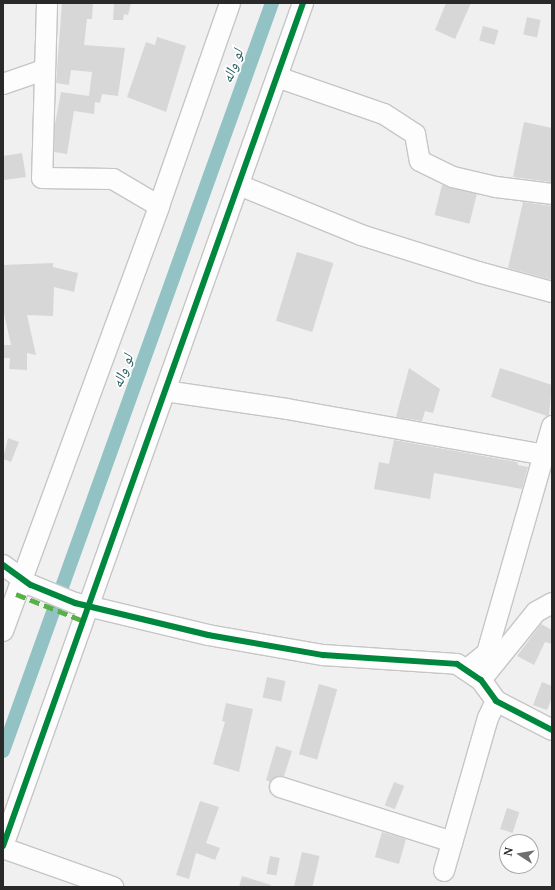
<!DOCTYPE html>
<html>
<head>
<meta charset="utf-8">
<style>
	body { margin:0 }
	#map { position:relative; width:555px; height:890px; overflow:hidden; background:#f0f0f0; font-family:"Noto Serif","Noto Naskh Arabic",serif }
	div>[style] { position:absolute }
	[style*='--x'] { left:calc(var(--x)*1px); top:calc(var(--y)*1px); width:calc(var(--w)*1px); rotate:calc(var(--a)*1deg) }
	.canal>* { height:14px; margin:-7px; padding:0 7px; transform-origin:7px; border-radius:7px; background:#93c2c5 }
	.building>* { inset:0; background:#d7d7d8; transform-origin:0 0 }
	.roads { filter:drop-shadow(1px 0 #c6c6c6) drop-shadow(-1px 0 #c6c6c6) drop-shadow(0 1px #c6c6c6) drop-shadow(0 -1px #c6c6c6) }
	.minor>* { height:20px; margin:-10px; padding:0 10px; transform-origin:10px; border-radius:10px; background:#fdfdfd }
	.quiet>* { height:5px; margin-top:-2.5px; transform-origin:0; background:repeating-linear-gradient(90deg,#56b246 0 10px,transparent 0 15px) }
	.cycleway>* { height:6px; margin:-3px; padding:0 3px; transform-origin:3px; border-radius:3px; background:#00873e }
	span { translate:-50% -50%; white-space:nowrap; text-align:center; line-height:1.15; -webkit-text-stroke:3.5px #fff; paint-order:stroke }
	.water-label { font-size:15px; color:#215b5e; font-style:italic }
	.frame { position:absolute; inset:0; border:4px solid #292929; pointer-events:none }
	.north { position:absolute; left:499px; top:834px; width:40px; height:40px; box-sizing:border-box; background:#fff; border:1px solid #a9a9a9; border-radius:50%; rotate:282deg; font-size:11px; font-weight:700; line-height:16px; text-align:center; color:#292929 }
	.north::after { content:''; display:block; margin:auto; width:14px; height:18px; background:#6f6f6f; clip-path:polygon(50% 0,100% 100%,50% 72%,0 100%) }
</style>
</head>
<body>
<div id="map">
	<div class="canal">
		<div style="--x:3;--y:751;--w:795;--a:-70.22"></div>
	</div>
	<div class="building">
		<div style="clip-path:polygon(62px 3px,93px 3px,92px 19px,87px 19px,84px 45px,125px 48px,118px 96px,102px 94px,100px 103px,95px 102px,94px 114px,74px 111px,67px 154px,54px 152px,55px 124px,61px 92px,89px 96px,92px 72px,71px 70px,69px 85px,56px 83px)"></div>
		<div style="clip-path:polygon(114px 3px,131px 3px,128px 15px,124px 14px,123px 20px,113px 20px)"></div>
		<div style="clip-path:polygon(446px 3px,471px 3px,455px 39px,435px 30px)"></div>
		<div style="left:527px;top:17px;width:14px;height:18px;rotate:12deg"></div>
		<div style="left:483px;top:26px;width:16px;height:15px;rotate:15deg"></div>
		<div style="clip-path:polygon(157px 37px,186px 46px,166px 112px,127px 97px,146px 42px,155px 45px)"></div>
		<div style="clip-path:polygon(524px 122px,552px 128px,551px 182px,513px 177px)"></div>
		<div style="clip-path:polygon(22px 153px,26px 177px,4px 180px,3px 156px)"></div>
		<div style="left:442px;top:185px;width:36px;height:31px;rotate:14deg"></div>
		<div style="clip-path:polygon(523px 202px,552px 206px,552px 280px,508px 268px)"></div>
		<div style="left:297px;top:252px;width:38px;height:72px;rotate:17deg"></div>
		<div style="clip-path:polygon(53px 263px,53px 267px,78px 273px,74px 292px,54px 287px,53px 316px,27px 315px,36px 355px,27px 353px,27px 370px,9px 369px,10px 358px,3px 358px,3px 345px,11px 345px,3px 309px,3px 265px)"></div>
		<div style="clip-path:polygon(409px 368px,440px 389px,433px 413px,425px 411px,422px 421px,396px 417px)"></div>
		<div style="clip-path:polygon(500px 368px,552px 385px,549px 415px,547px 416px,491px 397px)"></div>
		<div style="clip-path:polygon(8px 438px,19px 442px,11px 462px,3px 459px)"></div>
		<div style="clip-path:polygon(394px 440px,517px 462px,518px 465px,528px 467px,522px 489px,434px 473px,430px 499px,374px 489px,379px 462px,389px 464px)"></div>
		<div style="clip-path:polygon(541px 624px,552px 630px,552px 644px,545px 642px,534px 665px,517px 656px)"></div>
		<div style="left:267px;top:677px;width:19px;height:21px;rotate:12deg"></div>
		<div style="clip-path:polygon(542px 682px,552px 686px,552px 698px,547px 710px,533px 705px)"></div>
		<div style="left:319px;top:684px;width:19px;height:73px;rotate:16deg"></div>
		<div style="clip-path:polygon(226px 703px,253px 709px,239px 772px,213px 764px,225px 722px,222px 721px)"></div>
		<div style="clip-path:polygon(276px 746px,292px 751px,284px 776px,277px 776px,270px 782px,266px 780px)"></div>
		<div style="left:394px;top:782px;width:11px;height:25px;rotate:22deg"></div>
		<div style="clip-path:polygon(200px 801px,219px 807px,206px 843px,220px 848px,215px 860px,196px 853px,189px 879px,176px 875px)"></div>
		<div style="left:507px;top:808px;width:13px;height:22px;rotate:18deg"></div>
		<div style="left:382px;top:832px;width:25px;height:26px;rotate:16deg"></div>
		<div style="left:302px;top:852px;width:18px;height:36px;rotate:13deg"></div>
		<div style="left:270px;top:856px;width:10px;height:18px;rotate:11deg"></div>
		<div style="clip-path:polygon(242px 876px,271px 885px,271px 887px,239px 887px)"></div>
	</div>
	<div class="roads">
		<div class="minor">
			<div style="--x:47;--y:3;--w:175;--a:91.6"></div>
			<div style="--x:42;--y:178;--w:71;--a:0.8"></div>
			<div style="--x:113;--y:179;--w:53;--a:30.4"></div>
			<div style="--x:277;--y:77;--w:113;--a:19.1"></div>
			<div style="--x:384;--y:114;--w:37;--a:33"></div>
			<div style="--x:415;--y:134;--w:27;--a:80"></div>
			<div style="--x:420;--y:161;--w:37;--a:26"></div>
			<div style="--x:453;--y:177;--w:44;--a:13.1"></div>
			<div style="--x:496;--y:187;--w:56;--a:7.1"></div>
			<div style="--x:3;--y:84;--w:43;--a:-18.9"></div>
			<div style="--x:239;--y:185;--w:132;--a:22.3"></div>
			<div style="--x:361;--y:235;--w:123;--a:17.5"></div>
			<div style="--x:478;--y:272;--w:77;--a:15.1"></div>
			<div style="--x:165;--y:391;--w:123;--a:8.4"></div>
			<div style="--x:287;--y:409;--w:261;--a:10.1"></div>
			<div style="--x:3;--y:565;--w:34;--a:36"></div>
			<div style="--x:31;--y:585;--w:48;--a:22.2"></div>
			<div style="--x:75;--y:603;--w:137;--a:13.5"></div>
			<div style="--x:208;--y:635;--w:117;--a:9.9"></div>
			<div style="--x:323;--y:655;--w:134;--a:3.8"></div>
			<div style="--x:457;--y:664;--w:29;--a:34"></div>
			<div style="--x:481;--y:680;--w:26;--a:54"></div>
			<div style="--x:496;--y:701;--w:63;--a:27.4"></div>
			<div style="--x:3;--y:631;--w:453;--a:-69.8"></div>
			<div style="--x:159;--y:206;--w:215;--a:-70.7"></div>
			<div style="--x:466;--y:670;--w:27;--a:-39"></div>
			<div style="--x:487;--y:653;--w:236;--a:-74"></div>
			<div style="--x:485;--y:675;--w:81;--a:-51"></div>
			<div style="--x:536;--y:612;--w:18;--a:-29"></div>
			<div style="--x:280;--y:787;--w:181;--a:17.7"></div>
			<div style="--x:3;--y:846;--w:895;--a:-70.41"></div>
			<div style="--x:3;--y:848;--w:117;--a:19.5"></div>
			<div style="--x:444;--y:871;--w:159;--a:-74"></div>
			<div style="--x:488;--y:718;--w:19;--a:-65"></div>
		</div>
	</div>
	<div class="quiet">
		<div style="--x:16;--y:594;--w:73;--a:21.7"></div>
	</div>
	<div class="cycleway">
		<div style="--x:3;--y:565;--w:34;--a:36"></div>
		<div style="--x:31;--y:585;--w:48;--a:22.2"></div>
		<div style="--x:75;--y:603;--w:137;--a:13.5"></div>
		<div style="--x:208;--y:635;--w:117;--a:9.9"></div>
		<div style="--x:323;--y:655;--w:134;--a:3.8"></div>
		<div style="--x:457;--y:664;--w:29;--a:34"></div>
		<div style="--x:481;--y:680;--w:26;--a:54"></div>
		<div style="--x:496;--y:701;--w:63;--a:27.4"></div>
		<div style="--x:3;--y:846;--w:895;--a:-70.41"></div>
	</div>
	<div class="water-label">
		<span style="left:232px;top:66px;rotate:-70deg">لو واله</span>
		<span style="left:122px;top:371px;rotate:-70deg">لو واله</span>
	</div>
	<div class="frame"></div>
	<div class="north">N</div>
</div>
</body>
</html>
